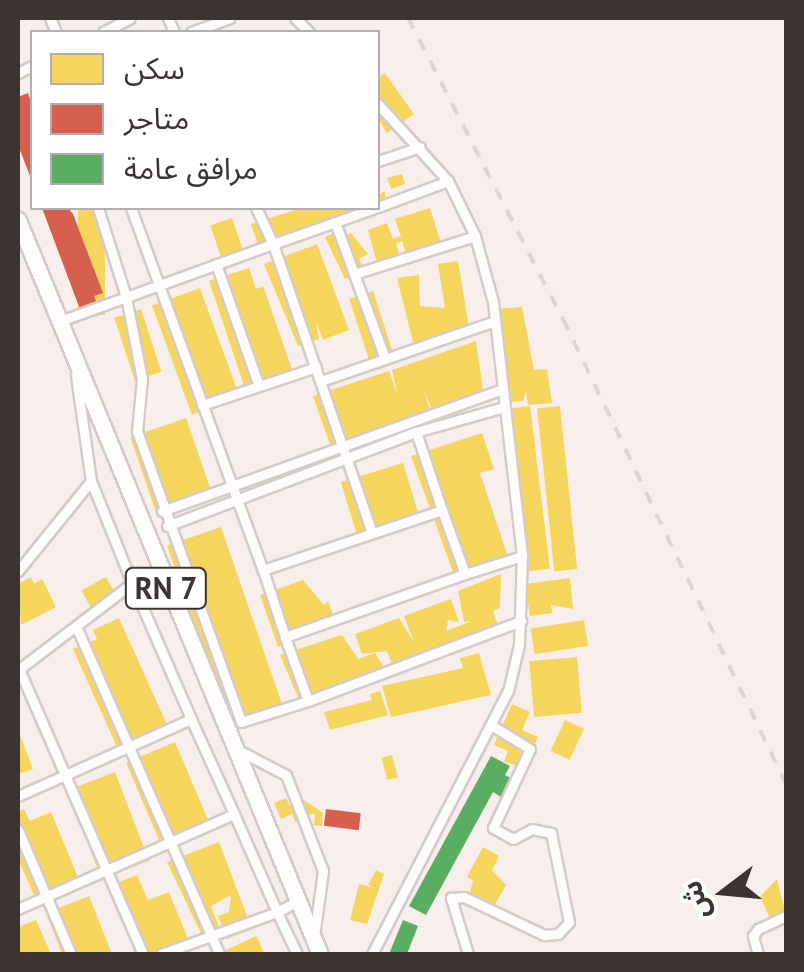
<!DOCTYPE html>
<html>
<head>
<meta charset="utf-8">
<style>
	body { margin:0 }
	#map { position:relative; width:804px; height:972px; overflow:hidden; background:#f8eeec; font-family:"PT Sans","Noto Sans Arabic",sans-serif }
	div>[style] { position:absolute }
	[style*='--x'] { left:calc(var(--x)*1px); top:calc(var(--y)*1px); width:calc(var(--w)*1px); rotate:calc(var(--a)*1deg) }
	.homes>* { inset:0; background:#f6d55c; transform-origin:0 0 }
	.shops>* { inset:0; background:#d6604d; transform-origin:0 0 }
	.public>* { inset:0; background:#5aae61 }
	.roads { filter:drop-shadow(2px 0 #d4cbc9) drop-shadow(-2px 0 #d4cbc9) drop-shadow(0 2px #d4cbc9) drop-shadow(0 -2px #d4cbc9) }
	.street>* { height:9px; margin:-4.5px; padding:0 4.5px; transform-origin:4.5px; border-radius:4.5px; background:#fefcfc }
	.primary>* { height:15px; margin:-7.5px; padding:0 7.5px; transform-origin:7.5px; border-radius:7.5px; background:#fefcfc }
	.rail>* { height:4px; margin-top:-2px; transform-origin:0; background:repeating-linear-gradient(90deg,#d9d6d5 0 12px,transparent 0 24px) }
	span { translate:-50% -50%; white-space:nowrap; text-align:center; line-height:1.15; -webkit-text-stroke:10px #fff; paint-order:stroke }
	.shield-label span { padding:2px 8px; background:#fff; border:2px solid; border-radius:8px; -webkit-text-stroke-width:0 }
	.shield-label { font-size:30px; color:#3b3432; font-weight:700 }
	.frame { position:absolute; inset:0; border:20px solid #3b3432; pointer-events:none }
	.legend { position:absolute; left:30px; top:30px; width:350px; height:180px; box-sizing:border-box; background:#fff; border:2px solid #b1aead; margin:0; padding:12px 18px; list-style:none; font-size:30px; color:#3b3432 }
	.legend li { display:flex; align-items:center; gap:20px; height:50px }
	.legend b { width:50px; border:2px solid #b1aead }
	.north { position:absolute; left:674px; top:842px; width:100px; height:100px; -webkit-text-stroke:8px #fff; paint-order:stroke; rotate:254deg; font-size:28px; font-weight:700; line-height:40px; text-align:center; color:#3b3432 }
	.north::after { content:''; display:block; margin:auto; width:35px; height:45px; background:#3b3432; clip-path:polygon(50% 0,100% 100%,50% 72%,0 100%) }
</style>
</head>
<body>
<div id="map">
	<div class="homes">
		<div style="clip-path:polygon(385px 73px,414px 114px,387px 133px,378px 119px,378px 78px)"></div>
		<div style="clip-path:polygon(402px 174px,405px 184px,391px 189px,387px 178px)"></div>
		<div style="clip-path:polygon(385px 191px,386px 211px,260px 251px,251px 224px,302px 208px,378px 208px,378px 195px)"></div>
		<div style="left:78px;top:208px;width:27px;height:107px"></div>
		<div style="clip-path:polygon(430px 208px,443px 249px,408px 260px,402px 241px,396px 244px,401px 259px,378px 267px,368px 230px,387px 223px,393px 239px,401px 236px,395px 219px)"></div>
		<div style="left:232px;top:218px;width:40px;height:23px;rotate:71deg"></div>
		<div style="clip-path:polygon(336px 232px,339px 239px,351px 233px,368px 254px,359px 259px,365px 270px,345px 279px,325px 237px)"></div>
		<div style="clip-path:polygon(317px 244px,349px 330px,323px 340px,316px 322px,319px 339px,298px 346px,264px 264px)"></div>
		<div style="clip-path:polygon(458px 261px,470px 334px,414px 346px,397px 278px,419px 275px,420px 306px,445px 308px,438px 264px)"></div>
		<div style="clip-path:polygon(249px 268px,256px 289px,263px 286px,293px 372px,247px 394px,209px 281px)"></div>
		<div style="left:200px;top:288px;width:116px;height:51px;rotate:70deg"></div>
		<div style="left:373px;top:291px;width:76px;height:25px;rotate:72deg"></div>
		<div style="clip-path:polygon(522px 307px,534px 370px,547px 369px,552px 403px,528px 405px,526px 392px,523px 401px,509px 402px,498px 309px)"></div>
		<div style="left:141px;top:309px;width:66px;height:28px;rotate:72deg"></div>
		<div style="clip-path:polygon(476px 341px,484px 397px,434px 414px,423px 389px,432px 415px,333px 453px,313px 396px,389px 371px,398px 396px,392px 370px)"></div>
		<div style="left:530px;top:406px;width:164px;height:21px;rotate:83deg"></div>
		<div style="left:560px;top:406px;width:164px;height:23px;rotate:84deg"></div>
		<div style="left:186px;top:418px;width:83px;height:59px;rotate:71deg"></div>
		<div style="clip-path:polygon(482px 433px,494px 469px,480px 473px,508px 557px,457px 583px,411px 456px)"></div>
		<div style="left:403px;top:463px;width:62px;height:65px;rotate:73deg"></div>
		<div style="left:221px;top:527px;width:195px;height:57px;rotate:71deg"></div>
		<div style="clip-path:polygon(501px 574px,500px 608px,493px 611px,501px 634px,396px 674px,387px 651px,362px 654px,355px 634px,399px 618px,414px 642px,404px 616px,445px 601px,451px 599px,459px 622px,448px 620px,446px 631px,472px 621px,464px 622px,458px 591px)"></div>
		<div style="clip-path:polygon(31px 577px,34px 584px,42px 579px,56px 607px,21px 625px,18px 584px)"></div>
		<div style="left:106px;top:577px;width:23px;height:28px;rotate:61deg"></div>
		<div style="clip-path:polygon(570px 578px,573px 609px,551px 605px,552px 613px,530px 616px,525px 584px)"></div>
		<div style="clip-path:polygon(303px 580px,324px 605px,328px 601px,337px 626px,278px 647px,260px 595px)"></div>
		<div style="clip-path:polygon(119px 618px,169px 729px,121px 756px,73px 649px,97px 639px,93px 630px)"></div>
		<div style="left:584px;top:620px;width:26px;height:54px;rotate:81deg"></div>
		<div style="clip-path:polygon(342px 635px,358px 659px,375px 653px,391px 678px,302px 707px,280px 655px)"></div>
		<div style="clip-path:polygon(479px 653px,491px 695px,391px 717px,382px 686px,463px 668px,460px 658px)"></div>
		<div style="left:577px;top:657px;width:56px;height:48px;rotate:85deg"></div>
		<div style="clip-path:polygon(380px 691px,388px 715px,330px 730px,324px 712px,372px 700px,370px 694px)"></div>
		<div style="clip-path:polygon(512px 704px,530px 712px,522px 730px,538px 737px,524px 769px,504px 761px,508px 751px,494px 745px)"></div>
		<div style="left:565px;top:720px;width:21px;height:34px;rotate:25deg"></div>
		<div style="clip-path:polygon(18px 730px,33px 769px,18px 774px)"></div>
		<div style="left:175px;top:742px;width:95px;height:53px;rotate:67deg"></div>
		<div style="left:392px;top:755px;width:23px;height:11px;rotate:75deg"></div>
		<div style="left:115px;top:772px;width:95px;height:51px;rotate:69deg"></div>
		<div style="clip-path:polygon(286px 798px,290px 806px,304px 800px,323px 813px,322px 826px,314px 825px,315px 813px,295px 822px,292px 814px,281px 819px,274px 803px)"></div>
		<div style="clip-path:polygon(24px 809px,30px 821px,51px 812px,78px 877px,84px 875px,88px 884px,37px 902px,18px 859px,18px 812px)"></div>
		<div style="clip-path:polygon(219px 842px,252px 929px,227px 939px,218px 916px,229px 912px,231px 895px,211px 906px,223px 937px,206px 944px,167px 862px)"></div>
		<div style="clip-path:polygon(483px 847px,499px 856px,492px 870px,506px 885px,492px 910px,469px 897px,473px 880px,467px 877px)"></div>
		<div style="clip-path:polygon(376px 870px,384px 874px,367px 924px,350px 920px,359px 884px,375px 888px,368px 885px)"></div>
		<div style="clip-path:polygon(137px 875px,148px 900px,169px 892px,190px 944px,164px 954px,137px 954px,109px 886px)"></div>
		<div style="clip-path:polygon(777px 879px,786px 915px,772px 922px,760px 897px)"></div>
		<div style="clip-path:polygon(89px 896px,112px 954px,62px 954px,46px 913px)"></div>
		<div style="clip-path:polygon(36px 920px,51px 954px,18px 954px,18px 927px)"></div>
		<div style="clip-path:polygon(256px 936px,265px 954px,218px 954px)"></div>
	</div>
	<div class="shops">
		<div style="clip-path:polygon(28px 93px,32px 105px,32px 181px,18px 145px,18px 97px)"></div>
		<div style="clip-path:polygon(42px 208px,68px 208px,73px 214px,103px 293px,94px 296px,101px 314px,84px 320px)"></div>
		<div style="left:326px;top:809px;width:35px;height:17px;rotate:7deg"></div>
	</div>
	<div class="public">
		<div style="clip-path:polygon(491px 756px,510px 766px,505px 775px,516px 781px,506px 800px,493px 792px,426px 915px,409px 906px)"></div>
		<div style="clip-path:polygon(403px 920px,418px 926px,407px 954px,389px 954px)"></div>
	</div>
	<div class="roads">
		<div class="street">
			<div style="--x:50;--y:18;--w:15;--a:67"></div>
			<div style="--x:168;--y:18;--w:15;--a:67"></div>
			<div style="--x:295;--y:18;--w:20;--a:45"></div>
			<div style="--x:103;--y:32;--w:30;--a:-27"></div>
			<div style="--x:191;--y:32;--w:41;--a:-19.7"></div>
			<div style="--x:18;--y:73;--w:16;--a:-27"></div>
			<div style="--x:378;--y:161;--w:44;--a:-18.4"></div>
			<div style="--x:378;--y:207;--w:75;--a:-20.4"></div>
			<div style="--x:98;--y:208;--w:93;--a:72.5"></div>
			<div style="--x:126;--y:297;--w:84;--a:79"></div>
			<div style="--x:142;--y:379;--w:52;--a:95.5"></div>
			<div style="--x:137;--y:431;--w:309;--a:70.3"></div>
			<div style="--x:241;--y:722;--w:70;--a:-17.4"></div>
			<div style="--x:131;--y:208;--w:385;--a:70"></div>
			<div style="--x:335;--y:222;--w:146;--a:69.9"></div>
			<div style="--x:216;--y:264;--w:129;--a:70.6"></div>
			<div style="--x:354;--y:274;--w:127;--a:-17.4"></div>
			<div style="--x:60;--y:321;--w:226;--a:-19.9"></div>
			<div style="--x:273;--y:244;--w:40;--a:-115"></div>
			<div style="--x:321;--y:381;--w:184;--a:-19"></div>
			<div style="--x:202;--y:405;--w:120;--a:-18.4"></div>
			<div style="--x:416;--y:432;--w:82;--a:71.6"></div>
			<div style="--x:91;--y:481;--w:110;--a:68.1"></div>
			<div style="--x:162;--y:511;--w:361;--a:-19.7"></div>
			<div style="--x:167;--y:526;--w:266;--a:-20.7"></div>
			<div style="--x:416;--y:432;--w:91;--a:-15.9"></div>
			<div style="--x:372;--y:533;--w:305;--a:-108.9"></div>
			<div style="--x:273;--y:244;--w:108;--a:-19.4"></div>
			<div style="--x:18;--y:571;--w:116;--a:-51"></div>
			<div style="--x:91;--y:481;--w:107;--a:-98.1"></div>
			<div style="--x:465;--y:574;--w:60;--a:-17.5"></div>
			<div style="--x:76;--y:626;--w:358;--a:66.4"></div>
			<div style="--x:285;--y:637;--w:191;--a:-19.3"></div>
			<div style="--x:465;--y:574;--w:68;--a:-109.8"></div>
			<div style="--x:442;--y:510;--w:189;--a:161.5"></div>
			<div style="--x:263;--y:570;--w:71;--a:71.8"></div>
			<div style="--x:285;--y:637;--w:68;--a:70.2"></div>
			<div style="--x:308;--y:701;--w:228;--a:-20.6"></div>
			<div style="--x:19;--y:669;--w:311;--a:66.5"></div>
			<div style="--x:18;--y:670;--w:143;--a:-37.3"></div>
			<div style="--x:132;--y:583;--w:148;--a:66.5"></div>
			<div style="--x:238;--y:750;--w:54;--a:27.5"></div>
			<div style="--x:286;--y:775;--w:103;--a:68.9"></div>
			<div style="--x:323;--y:871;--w:66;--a:97.9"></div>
			<div style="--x:18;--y:796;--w:189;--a:-24"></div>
			<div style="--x:191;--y:719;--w:104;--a:65.6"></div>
			<div style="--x:234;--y:814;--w:236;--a:156.3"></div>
			<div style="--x:18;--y:830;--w:135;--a:66.9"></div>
			<div style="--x:161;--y:954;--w:123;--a:-19.9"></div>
			<div style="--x:277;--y:912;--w:107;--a:-113.7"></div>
			<div style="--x:297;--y:954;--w:47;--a:-115.5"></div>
			<div style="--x:277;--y:912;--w:24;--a:-28"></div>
			<div style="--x:372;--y:954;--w:296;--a:-62.7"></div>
			<div style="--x:508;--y:691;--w:47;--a:-76.6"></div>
			<div style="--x:519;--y:645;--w:89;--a:-88.1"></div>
			<div style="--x:522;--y:556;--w:256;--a:-96.5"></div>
			<div style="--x:493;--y:302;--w:68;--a:-105.3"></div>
			<div style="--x:475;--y:236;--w:61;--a:-116.1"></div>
			<div style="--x:448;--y:181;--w:104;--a:-132.3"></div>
			<div style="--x:468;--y:954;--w:59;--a:-106.9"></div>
			<div style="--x:451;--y:898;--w:13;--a:-4"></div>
			<div style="--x:464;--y:897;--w:89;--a:25.4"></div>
			<div style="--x:544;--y:935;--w:14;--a:-4"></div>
			<div style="--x:558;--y:934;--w:16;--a:-47"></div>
			<div style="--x:569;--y:922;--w:91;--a:-101.4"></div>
			<div style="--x:551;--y:833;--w:19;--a:-168"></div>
			<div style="--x:532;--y:829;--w:21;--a:152"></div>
			<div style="--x:513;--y:839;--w:23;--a:-151"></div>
			<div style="--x:493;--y:828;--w:87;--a:-64.9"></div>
			<div style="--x:530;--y:749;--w:46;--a:-148.4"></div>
			<div style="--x:758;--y:954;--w:19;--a:-106"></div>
			<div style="--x:753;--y:936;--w:9;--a:-54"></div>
			<div style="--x:758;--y:929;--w:31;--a:-25"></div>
		</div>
		<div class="primary">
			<div style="--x:18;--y:220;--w:794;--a:67.64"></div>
		</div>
	</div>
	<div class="rail">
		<div style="--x:408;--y:18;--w:339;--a:62.8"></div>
		<div style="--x:563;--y:319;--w:516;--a:64.38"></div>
	</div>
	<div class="shield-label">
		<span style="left:166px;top:588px">RN 7</span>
	</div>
	<div class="frame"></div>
	<ul class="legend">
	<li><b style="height:28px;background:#f6d55c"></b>سكن</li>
	<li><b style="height:28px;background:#d6604d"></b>متاجر</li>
	<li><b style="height:28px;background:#5aae61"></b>مرافق عامة</li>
	</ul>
	<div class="north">ش</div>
</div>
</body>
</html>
